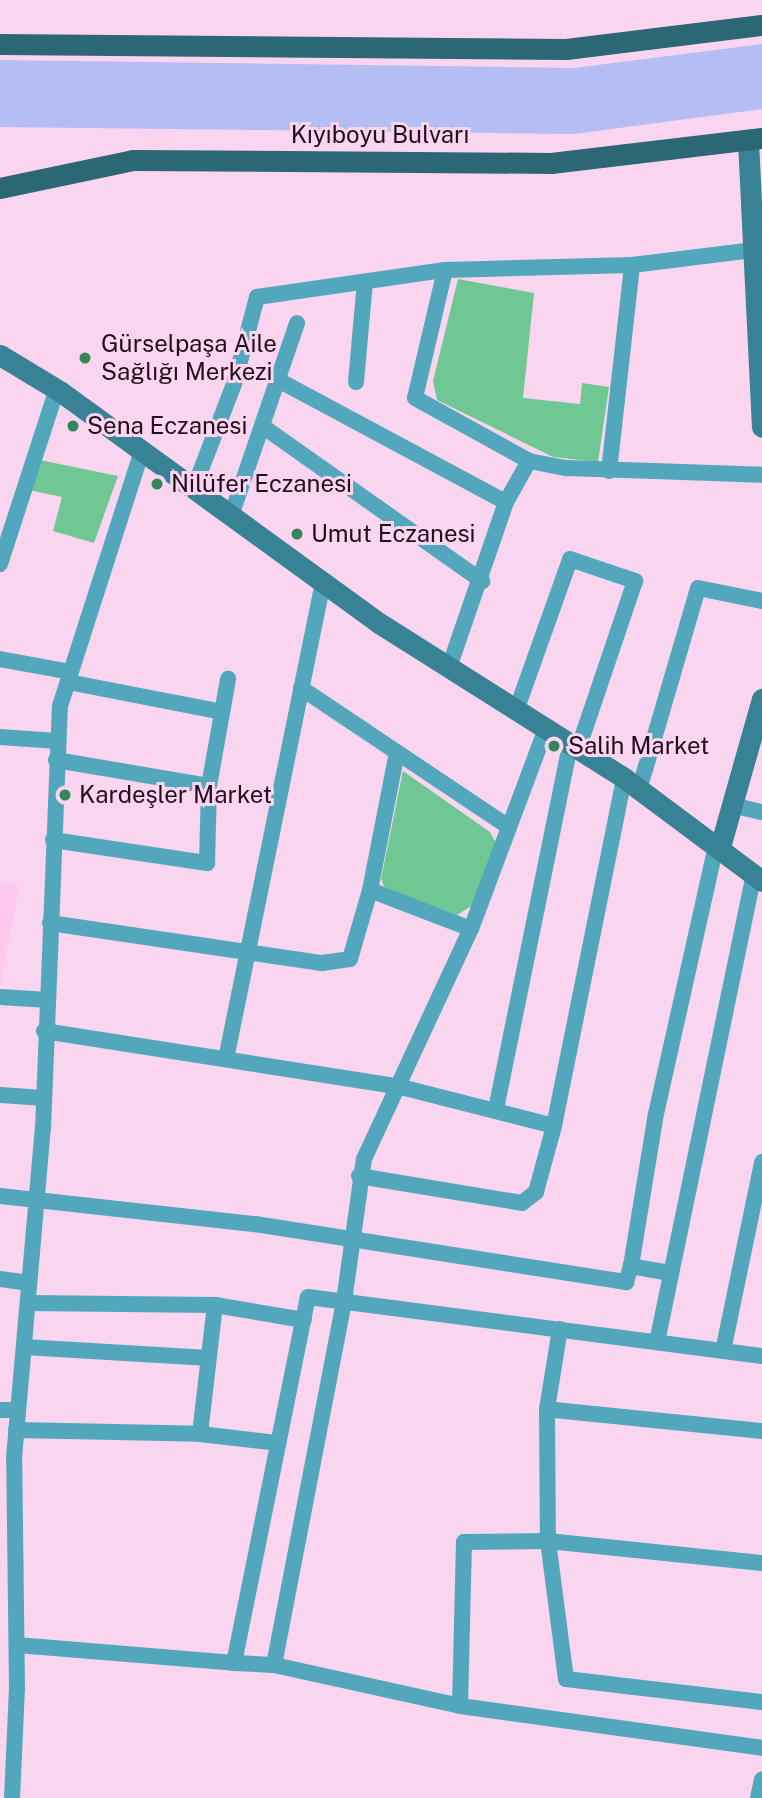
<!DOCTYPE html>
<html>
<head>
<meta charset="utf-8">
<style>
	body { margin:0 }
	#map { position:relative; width:762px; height:1798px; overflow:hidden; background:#fad5ef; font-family:"Public Sans",sans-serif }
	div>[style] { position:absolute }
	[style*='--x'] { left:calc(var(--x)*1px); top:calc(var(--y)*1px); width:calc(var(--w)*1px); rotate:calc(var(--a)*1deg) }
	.built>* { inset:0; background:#fec8ef; transform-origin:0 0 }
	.green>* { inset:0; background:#6fc894 }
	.water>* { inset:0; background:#b4bef5 }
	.street>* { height:16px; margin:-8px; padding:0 8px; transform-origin:8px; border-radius:8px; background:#53a7bc }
	.secondary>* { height:21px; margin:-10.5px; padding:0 10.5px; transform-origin:10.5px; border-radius:10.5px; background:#378294 }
	.primary>* { height:21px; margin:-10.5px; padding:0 10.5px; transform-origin:10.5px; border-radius:10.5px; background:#2c6776 }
	.dots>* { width:19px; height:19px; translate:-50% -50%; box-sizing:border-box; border:4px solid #fad5ef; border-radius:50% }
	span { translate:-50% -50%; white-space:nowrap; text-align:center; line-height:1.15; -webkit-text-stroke:6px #fad5ef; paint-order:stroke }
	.street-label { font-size:24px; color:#230e1e }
	.poi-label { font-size:24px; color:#230e1e }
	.left { translate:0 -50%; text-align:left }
</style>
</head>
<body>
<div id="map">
	<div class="built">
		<div style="left:0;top:882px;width:20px;height:115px;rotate:11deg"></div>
	</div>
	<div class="green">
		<div style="clip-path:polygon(458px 279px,534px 293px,523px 398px,580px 404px,582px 383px,609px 387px,598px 462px,553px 457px,437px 400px,433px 381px)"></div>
		<div style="clip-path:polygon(30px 458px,118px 476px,94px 543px,53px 531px,62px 497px,24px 489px)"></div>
		<div style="clip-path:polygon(403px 771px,490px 832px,497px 845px,473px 905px,457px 915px,385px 889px,381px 879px)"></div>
	</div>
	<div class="water">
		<div style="clip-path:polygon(762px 44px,762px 109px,574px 134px,0 127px,0 60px,574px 68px)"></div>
	</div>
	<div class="street">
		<div style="--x:445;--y:270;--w:131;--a:103.2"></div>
		<div style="--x:415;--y:398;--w:130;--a:28.9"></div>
		<div style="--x:529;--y:461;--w:38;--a:11"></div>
		<div style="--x:566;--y:468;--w:196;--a:2"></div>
		<div style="--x:280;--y:381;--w:256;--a:28.2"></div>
		<div style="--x:506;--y:502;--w:176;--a:109"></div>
		<div style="--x:356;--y:382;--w:100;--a:-84.9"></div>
		<div style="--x:265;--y:428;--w:266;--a:35.2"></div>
		<div style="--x:609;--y:471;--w:207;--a:-83.6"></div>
		<div style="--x:194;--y:488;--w:111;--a:-69"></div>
		<div style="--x:234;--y:384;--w:90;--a:-75.2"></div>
		<div style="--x:257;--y:297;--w:190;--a:-8.2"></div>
		<div style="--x:445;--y:270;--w:187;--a:-1.5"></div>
		<div style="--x:632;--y:265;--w:131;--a:-7"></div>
		<div style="--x:506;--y:502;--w:47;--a:-60.7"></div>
		<div style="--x:231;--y:516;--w:204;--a:-71.1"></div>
		<div style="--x:0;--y:564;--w:184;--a:-72"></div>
		<div style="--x:0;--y:659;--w:72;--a:10.4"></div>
		<div style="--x:68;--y:682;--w:157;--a:11"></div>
		<div style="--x:301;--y:688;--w:248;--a:33.8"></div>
		<div style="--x:516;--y:711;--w:161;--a:-70.4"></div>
		<div style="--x:570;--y:559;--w:69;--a:18.7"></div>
		<div style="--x:635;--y:581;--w:177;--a:108.7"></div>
		<div style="--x:0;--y:737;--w:57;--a:4"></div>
		<div style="--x:56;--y:760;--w:155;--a:9.6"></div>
		<div style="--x:209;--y:786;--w:109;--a:-79.9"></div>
		<div style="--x:639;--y:790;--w:210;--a:-73.7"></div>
		<div style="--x:698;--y:588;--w:65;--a:11.5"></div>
		<div style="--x:731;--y:805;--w:32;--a:13"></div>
		<div style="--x:53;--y:840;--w:156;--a:8.5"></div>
		<div style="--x:207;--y:863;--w:77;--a:-88.5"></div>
		<div style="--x:370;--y:890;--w:140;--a:-78.9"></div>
		<div style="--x:50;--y:923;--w:275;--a:8.4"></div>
		<div style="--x:322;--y:963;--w:28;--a:-8"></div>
		<div style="--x:350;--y:959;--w:72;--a:-73.8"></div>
		<div style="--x:370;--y:890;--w:108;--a:21.1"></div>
		<div style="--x:0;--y:997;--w:48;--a:3.6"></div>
		<div style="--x:44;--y:1031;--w:357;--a:8.9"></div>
		<div style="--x:397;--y:1086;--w:162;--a:14.3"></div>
		<div style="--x:554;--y:1126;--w:355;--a:-78.6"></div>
		<div style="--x:226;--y:1059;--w:487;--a:-78.5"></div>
		<div style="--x:0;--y:1095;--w:44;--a:3.9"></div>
		<div style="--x:496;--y:1109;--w:372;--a:-78.5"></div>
		<div style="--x:359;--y:1176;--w:165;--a:9.4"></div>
		<div style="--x:522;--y:1203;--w:18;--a:-38"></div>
		<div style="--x:536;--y:1192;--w:68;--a:-74.7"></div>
		<div style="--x:0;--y:1196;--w:257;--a:6.3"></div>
		<div style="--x:255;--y:1224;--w:376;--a:8.9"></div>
		<div style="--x:626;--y:1282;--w:17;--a:-73"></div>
		<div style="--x:670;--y:1273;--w:40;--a:-170"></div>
		<div style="--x:631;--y:1266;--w:154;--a:-80.7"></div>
		<div style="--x:656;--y:1114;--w:276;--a:-77.4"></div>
		<div style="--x:0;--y:1279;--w:29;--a:8"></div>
		<div style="--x:28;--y:1303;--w:187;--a:0.6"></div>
		<div style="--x:215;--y:1305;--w:90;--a:9.6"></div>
		<div style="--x:657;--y:1342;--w:477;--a:-78.3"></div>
		<div style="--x:24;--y:1347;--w:185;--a:3.4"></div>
		<div style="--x:723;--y:1351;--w:193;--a:-78.3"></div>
		<div style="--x:547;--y:1409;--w:81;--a:-80.8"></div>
		<div style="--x:0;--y:1410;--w:18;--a:0"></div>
		<div style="--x:16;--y:1430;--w:184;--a:1.2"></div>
		<div style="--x:200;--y:1434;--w:79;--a:6.6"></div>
		<div style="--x:762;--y:1431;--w:216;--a:-174.2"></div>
		<div style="--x:547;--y:1409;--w:132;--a:89.6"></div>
		<div style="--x:548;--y:1541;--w:215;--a:5.9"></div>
		<div style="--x:200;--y:1434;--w:130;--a:-83.4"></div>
		<div style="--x:17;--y:1645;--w:218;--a:4.7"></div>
		<div style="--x:234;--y:1663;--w:373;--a:-78.6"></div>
		<div style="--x:308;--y:1297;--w:458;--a:7.4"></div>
		<div style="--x:234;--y:1663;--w:40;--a:2.9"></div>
		<div style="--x:274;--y:1665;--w:190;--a:12.4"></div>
		<div style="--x:460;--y:1706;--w:305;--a:7.9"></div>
		<div style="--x:274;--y:1665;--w:371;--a:-79.1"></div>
		<div style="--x:344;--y:1301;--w:143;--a:-82"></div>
		<div style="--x:364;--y:1159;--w:254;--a:-65.1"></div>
		<div style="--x:471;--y:929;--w:215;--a:-69.5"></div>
		<div style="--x:460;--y:1706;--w:164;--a:-88.6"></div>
		<div style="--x:464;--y:1542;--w:84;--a:-0.7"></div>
		<div style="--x:548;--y:1541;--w:139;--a:82.6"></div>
		<div style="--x:566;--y:1679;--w:197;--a:6.7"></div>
		<div style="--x:12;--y:1798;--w:109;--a:-87.4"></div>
		<div style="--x:17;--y:1689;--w:231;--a:-90.7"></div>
		<div style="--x:14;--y:1458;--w:331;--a:-85"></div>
		<div style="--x:43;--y:1128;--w:422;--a:-87.7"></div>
		<div style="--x:60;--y:706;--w:269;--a:-72.2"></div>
		<div style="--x:758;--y:1798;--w:19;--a:-78"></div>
	</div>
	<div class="secondary">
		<div style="--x:748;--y:141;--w:286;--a:87.2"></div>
		<div style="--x:0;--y:355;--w:71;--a:31.2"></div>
		<div style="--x:61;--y:392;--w:393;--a:36"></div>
		<div style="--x:379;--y:623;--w:290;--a:32.3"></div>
		<div style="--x:624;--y:778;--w:172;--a:36.7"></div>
		<div style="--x:720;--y:847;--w:154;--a:-74.2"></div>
	</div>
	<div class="primary">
		<div style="--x:0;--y:44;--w:566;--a:0.51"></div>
		<div style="--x:566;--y:49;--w:197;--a:-7"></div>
		<div style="--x:0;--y:188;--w:136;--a:-11.9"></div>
		<div style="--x:133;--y:160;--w:418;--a:0.4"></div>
		<div style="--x:551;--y:163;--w:212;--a:-6.8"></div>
	</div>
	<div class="dots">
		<div style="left:85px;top:358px;background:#33875a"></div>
		<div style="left:73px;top:426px;background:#33875a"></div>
		<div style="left:157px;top:484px;background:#33875a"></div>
		<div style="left:297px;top:534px;background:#33875a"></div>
		<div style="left:554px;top:746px;background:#33875a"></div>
		<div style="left:65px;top:795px;background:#33875a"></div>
	</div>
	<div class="street-label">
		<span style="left:380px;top:135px">Kıyıboyu Bulvarı</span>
	</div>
	<div class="poi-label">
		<span class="left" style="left:101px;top:358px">Gürselpaşa Aile<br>Sağlığı Merkezi</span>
		<span class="left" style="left:87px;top:426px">Sena Eczanesi</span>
		<span class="left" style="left:171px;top:484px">Nilüfer Eczanesi</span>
		<span class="left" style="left:311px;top:534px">Umut Eczanesi</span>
		<span class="left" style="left:568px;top:746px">Salih Market</span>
		<span class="left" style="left:79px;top:795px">Kardeşler Market</span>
	</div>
</div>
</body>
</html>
